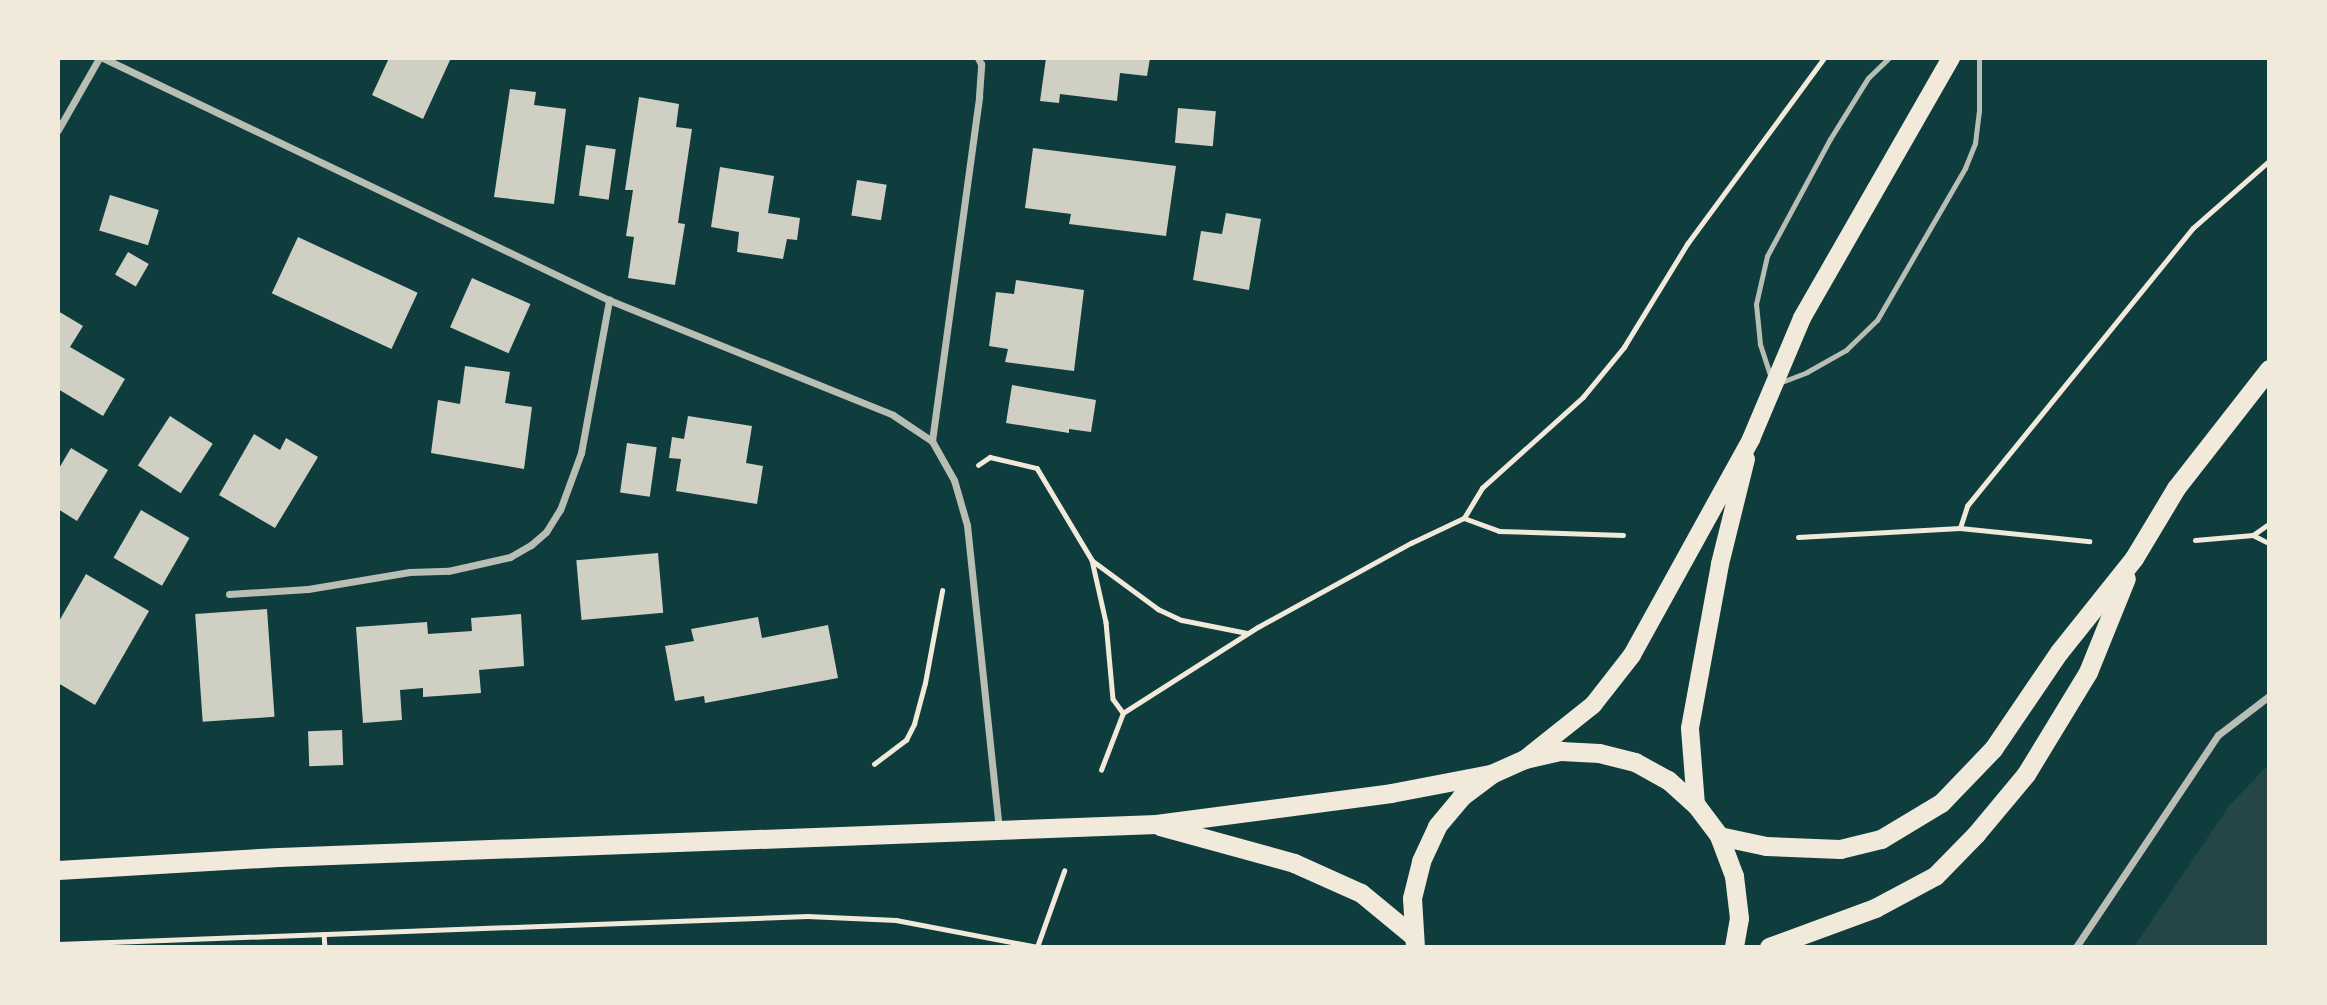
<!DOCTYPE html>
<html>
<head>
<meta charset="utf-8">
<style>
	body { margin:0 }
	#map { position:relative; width:2327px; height:1005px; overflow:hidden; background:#0f3d3e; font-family:Georgia,serif }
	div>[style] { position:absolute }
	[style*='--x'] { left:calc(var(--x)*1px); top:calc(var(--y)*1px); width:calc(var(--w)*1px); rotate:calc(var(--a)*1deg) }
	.green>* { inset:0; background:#244646 }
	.building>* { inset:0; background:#cfcfc3; transform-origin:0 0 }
	.path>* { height:4.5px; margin:-2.25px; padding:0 2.25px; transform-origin:2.25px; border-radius:2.25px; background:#f1e9da }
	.service>* { height:5px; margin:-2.5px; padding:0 2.5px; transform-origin:2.5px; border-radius:2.5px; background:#b8beb3 }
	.minor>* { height:7px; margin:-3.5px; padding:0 3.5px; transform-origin:3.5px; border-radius:3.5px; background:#b8beb3 }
	.primary>* { height:18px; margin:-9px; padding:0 9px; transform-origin:9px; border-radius:9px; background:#f1e9da }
	.trunk>* { height:19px; margin:-9.5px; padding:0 9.5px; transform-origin:9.5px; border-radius:9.5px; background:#f1e9da }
	span { translate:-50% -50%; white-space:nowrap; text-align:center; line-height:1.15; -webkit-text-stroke:5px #f1e9da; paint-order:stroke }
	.frame { position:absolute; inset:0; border:60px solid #f1e9da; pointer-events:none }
</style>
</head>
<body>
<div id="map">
	<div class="green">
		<div style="clip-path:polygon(2269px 764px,2269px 947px,2134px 947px,2229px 806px)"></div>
	</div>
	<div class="building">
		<div style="clip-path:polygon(389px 58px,451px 58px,423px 119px,372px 95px)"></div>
		<div style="clip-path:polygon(1046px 58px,1150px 58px,1147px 76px,1120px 73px,1117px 101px,1060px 94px,1059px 103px,1040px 101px)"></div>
		<div style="clip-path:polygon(510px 89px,536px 92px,534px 105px,566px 109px,554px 204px,494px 197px)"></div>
		<div style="clip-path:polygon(639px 97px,679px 104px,676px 127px,692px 129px,678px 223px,685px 224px,675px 285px,628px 278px,634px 237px,626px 236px,633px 190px,625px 190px)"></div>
		<div style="left:1178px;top:108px;width:38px;height:35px;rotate:5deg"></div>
		<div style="left:586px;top:145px;width:30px;height:51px;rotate:8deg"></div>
		<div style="clip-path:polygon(1033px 148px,1176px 166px,1166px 236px,1069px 224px,1071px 214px,1025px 208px)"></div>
		<div style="clip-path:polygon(720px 167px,774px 176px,768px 213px,800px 218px,797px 240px,787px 239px,783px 259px,737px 252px,739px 232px,711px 227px)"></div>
		<div style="left:857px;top:180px;width:30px;height:36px;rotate:9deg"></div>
		<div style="left:110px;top:195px;width:51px;height:37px;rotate:17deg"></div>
		<div style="clip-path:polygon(1226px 213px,1261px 219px,1249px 290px,1193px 280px,1201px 231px,1222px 234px)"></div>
		<div style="left:298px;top:237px;width:132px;height:62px;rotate:25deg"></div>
		<div style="left:128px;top:252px;width:24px;height:26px;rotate:30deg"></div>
		<div style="left:472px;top:278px;width:64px;height:54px;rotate:24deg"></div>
		<div style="clip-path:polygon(1016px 280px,1084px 290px,1074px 371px,1005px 362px,1008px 349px,989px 346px,996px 292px,1014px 294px)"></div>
		<div style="clip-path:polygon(58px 311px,83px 326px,70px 347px,125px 379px,103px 416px,58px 389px)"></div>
		<div style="clip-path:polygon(465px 366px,510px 372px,505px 403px,532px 407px,524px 469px,431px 453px,438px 400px,460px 404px)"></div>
		<div style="clip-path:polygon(1012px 385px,1096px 400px,1091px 432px,1069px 429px,1069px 433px,1006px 423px)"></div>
		<div style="left:170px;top:416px;width:51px;height:59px;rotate:33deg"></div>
		<div style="clip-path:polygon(688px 416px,752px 426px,746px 463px,763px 466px,757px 504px,676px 491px,681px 459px,669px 458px,672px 437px,684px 439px)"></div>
		<div style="clip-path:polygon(254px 434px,280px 450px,286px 438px,318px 457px,275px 528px,219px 495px)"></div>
		<div style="left:627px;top:443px;width:30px;height:50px;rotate:8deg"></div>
		<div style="clip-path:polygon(71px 448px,108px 470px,77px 521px,58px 509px,58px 470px)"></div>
		<div style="left:141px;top:510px;width:56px;height:55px;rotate:30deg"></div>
		<div style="left:658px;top:553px;width:60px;height:82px;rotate:85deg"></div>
		<div style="clip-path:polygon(86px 574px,149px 611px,95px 705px,58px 683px,58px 623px)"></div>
		<div style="left:267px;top:609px;width:108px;height:72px;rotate:86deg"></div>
		<div style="clip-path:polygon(521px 614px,524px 666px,479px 670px,481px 693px,423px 697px,423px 688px,400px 690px,402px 720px,363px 723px,356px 627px,427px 622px,428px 634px,472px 631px,471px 618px)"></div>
		<div style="clip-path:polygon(758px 617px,762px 638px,828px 625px,838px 678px,705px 703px,704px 696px,675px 701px,665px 646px,694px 641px,691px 629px)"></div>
		<div style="left:342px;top:730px;width:35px;height:34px;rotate:88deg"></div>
	</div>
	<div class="path">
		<div style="--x:978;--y:465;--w:14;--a:-34"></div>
		<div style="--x:990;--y:457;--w:48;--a:13.2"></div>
		<div style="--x:1037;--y:468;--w:107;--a:59.1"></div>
		<div style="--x:1092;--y:560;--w:64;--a:77.3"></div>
		<div style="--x:1106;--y:622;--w:77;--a:84.8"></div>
		<div style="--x:1113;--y:699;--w:17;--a:54"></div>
		<div style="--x:1464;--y:518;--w:35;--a:-59"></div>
		<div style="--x:1482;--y:488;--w:136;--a:-42"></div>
		<div style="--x:1583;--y:397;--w:65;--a:-50.6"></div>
		<div style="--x:1624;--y:347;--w:121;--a:-58.5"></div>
		<div style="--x:1687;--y:244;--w:231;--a:-53.6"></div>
		<div style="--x:1960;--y:528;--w:23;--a:-72"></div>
		<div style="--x:1967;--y:506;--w:358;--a:-50.9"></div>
		<div style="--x:2193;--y:228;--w:101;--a:-41.4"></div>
		<div style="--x:2253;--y:535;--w:18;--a:27"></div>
		<div style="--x:1798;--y:537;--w:162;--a:-3.2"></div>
		<div style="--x:1960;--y:528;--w:130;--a:5.8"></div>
		<div style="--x:2195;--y:540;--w:58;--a:-4.9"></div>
		<div style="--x:2253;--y:535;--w:19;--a:-35"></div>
		<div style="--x:1093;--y:561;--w:81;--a:36.4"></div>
		<div style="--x:1158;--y:609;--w:26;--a:25"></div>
		<div style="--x:1182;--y:620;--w:66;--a:11.3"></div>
		<div style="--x:874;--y:764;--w:40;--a:-37"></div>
		<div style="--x:906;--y:740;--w:18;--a:-63"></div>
		<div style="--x:914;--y:724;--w:42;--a:-75"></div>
		<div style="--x:925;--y:683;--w:94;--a:-79.5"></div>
		<div style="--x:1101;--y:770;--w:61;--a:-68.9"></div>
		<div style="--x:1123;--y:713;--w:160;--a:-32.5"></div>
		<div style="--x:1258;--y:627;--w:175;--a:-28.8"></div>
		<div style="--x:1411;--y:543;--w:59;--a:-25.3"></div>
		<div style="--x:1464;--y:518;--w:37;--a:20"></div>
		<div style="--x:1499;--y:531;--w:124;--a:1.8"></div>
		<div style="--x:324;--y:934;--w:13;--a:86"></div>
		<div style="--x:58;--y:944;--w:750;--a:-2.14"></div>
		<div style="--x:807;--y:916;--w:89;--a:2.6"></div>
		<div style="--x:896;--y:920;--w:144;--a:10.8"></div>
		<div style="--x:1037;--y:947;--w:81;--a:-70.4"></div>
	</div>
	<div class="service">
		<div style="--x:1771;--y:378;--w:36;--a:-108"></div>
		<div style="--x:1760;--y:344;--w:40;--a:-95.7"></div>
		<div style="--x:1756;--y:304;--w:49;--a:-77.1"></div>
		<div style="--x:1767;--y:256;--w:133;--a:-61.7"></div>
		<div style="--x:1830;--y:139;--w:72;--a:-58.1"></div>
		<div style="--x:1868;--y:78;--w:29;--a:-44"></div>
		<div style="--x:1779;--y:383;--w:30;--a:-21"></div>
		<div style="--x:1807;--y:372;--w:45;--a:-29.4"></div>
		<div style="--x:1846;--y:350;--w:43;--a:-44.1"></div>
		<div style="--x:1877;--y:320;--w:176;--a:-59.9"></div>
		<div style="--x:1965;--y:168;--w:27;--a:-68"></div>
		<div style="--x:1975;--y:143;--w:32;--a:-83"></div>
		<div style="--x:1979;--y:111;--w:53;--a:-90"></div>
	</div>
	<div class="minor">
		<div style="--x:103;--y:58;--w:561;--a:25.56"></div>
		<div style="--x:609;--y:300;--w:306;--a:22"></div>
		<div style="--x:893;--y:415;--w:47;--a:33.7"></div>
		<div style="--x:932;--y:441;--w:45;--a:60.6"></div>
		<div style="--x:954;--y:480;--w:47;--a:73.9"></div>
		<div style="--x:967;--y:525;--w:305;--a:84"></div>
		<div style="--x:58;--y:130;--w:83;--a:-60.3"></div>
		<div style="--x:932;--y:441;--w:348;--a:-82.2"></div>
		<div style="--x:979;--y:96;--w:32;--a:-86"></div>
		<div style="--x:981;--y:64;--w:7;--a:-117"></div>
		<div style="--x:229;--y:594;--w:79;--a:-3.6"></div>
		<div style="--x:308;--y:589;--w:103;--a:-9.5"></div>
		<div style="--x:410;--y:572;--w:38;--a:-2"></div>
		<div style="--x:448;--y:571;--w:64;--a:-12.7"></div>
		<div style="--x:510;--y:557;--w:24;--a:-30"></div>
		<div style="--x:531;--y:545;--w:20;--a:-41"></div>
		<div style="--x:546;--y:532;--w:26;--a:-58"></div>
		<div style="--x:560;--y:510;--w:61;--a:-69.8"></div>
		<div style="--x:581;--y:453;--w:156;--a:-79.6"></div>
		<div style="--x:2076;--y:947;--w:255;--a:-56.2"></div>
		<div style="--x:2218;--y:735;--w:64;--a:-37.4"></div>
	</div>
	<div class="primary">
		<div style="--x:1525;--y:759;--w:87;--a:-38.5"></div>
		<div style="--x:1593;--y:705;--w:63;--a:-52"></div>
		<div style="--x:1632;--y:655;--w:247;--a:-61.1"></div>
		<div style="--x:1751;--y:439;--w:131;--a:-67.1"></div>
		<div style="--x:1802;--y:318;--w:300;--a:-60.2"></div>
		<div style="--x:1696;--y:805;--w:77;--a:-94.5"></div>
		<div style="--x:1690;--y:728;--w:167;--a:-79.6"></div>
		<div style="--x:1720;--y:564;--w:108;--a:-76.1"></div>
	</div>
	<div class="trunk">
		<div style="--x:1160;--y:826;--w:139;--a:15.4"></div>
		<div style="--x:1294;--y:863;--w:73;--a:24.1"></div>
		<div style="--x:1361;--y:893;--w:66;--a:39.5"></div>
		<div style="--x:1719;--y:836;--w:48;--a:12"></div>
		<div style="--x:1766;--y:846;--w:74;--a:2.3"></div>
		<div style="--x:1840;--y:849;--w:42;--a:-13.7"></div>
		<div style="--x:1881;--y:839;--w:70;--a:-31"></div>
		<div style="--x:1941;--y:803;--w:75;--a:-46.1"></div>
		<div style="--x:1993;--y:749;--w:117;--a:-55.8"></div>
		<div style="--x:2059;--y:652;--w:120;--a:-51.4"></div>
		<div style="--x:2134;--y:558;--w:82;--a:-59"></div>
		<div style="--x:2176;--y:488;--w:151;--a:-52"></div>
		<div style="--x:58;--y:870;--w:221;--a:-3.4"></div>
		<div style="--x:279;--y:857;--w:878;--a:-2.15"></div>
		<div style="--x:1156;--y:824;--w:237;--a:-7.5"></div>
		<div style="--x:1391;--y:793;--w:102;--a:-10.8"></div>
		<div style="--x:1415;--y:947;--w:49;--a:-93.5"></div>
		<div style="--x:1412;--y:898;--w:38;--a:-76"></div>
		<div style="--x:1421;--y:861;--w:38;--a:-65"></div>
		<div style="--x:1437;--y:826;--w:38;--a:-50"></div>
		<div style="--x:1461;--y:797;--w:38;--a:-37"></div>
		<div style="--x:1491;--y:774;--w:37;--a:-24"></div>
		<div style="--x:1525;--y:759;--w:37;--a:-13"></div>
		<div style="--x:1561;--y:751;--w:38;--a:3"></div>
		<div style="--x:1599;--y:753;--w:37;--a:14"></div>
		<div style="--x:1635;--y:762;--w:38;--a:29"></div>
		<div style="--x:1668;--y:780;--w:38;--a:42"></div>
		<div style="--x:1696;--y:805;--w:39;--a:53"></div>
		<div style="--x:1719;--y:836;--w:43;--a:69.4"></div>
		<div style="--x:1734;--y:876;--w:42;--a:83.2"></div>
		<div style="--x:1739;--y:918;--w:29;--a:100"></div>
		<div style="--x:1769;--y:947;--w:113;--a:-20.2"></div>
		<div style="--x:1875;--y:908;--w:68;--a:-28.1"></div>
		<div style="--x:1935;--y:876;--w:59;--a:-45.7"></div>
		<div style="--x:1976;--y:834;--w:78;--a:-50.2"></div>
		<div style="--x:2026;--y:774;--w:119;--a:-58.7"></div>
		<div style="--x:2088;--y:672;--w:101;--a:-68"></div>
	</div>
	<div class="frame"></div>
</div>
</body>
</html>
